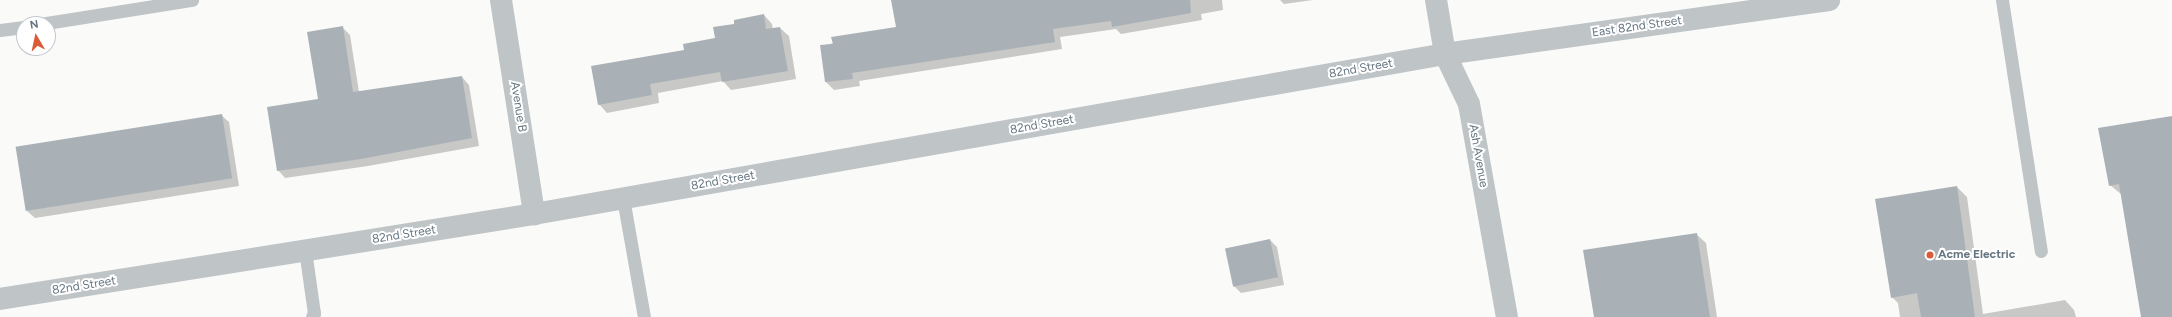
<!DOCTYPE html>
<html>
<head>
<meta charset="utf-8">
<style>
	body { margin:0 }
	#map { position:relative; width:2172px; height:317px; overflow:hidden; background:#fafaf8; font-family:Figtree,sans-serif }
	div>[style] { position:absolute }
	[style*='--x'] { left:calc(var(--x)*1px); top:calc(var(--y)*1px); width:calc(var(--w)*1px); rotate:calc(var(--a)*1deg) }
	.shadow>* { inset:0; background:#0003 }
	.building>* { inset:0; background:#a9b1b7; transform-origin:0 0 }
	.service>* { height:13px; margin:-6.5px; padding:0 6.5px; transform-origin:6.5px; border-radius:6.5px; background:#bfc4c7 }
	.minor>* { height:22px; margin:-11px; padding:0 11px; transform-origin:11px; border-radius:11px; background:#bfc4c7 }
	.tertiary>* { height:22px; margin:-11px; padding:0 11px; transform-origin:11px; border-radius:11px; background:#bfc4c7 }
	.dots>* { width:11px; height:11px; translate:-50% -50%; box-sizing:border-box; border:2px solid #fff; border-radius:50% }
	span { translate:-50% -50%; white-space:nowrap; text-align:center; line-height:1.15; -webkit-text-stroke:4px #fff; paint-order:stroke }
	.street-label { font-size:12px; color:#667681 }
	.poi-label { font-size:12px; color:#667681; font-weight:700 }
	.left { translate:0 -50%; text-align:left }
	.north { position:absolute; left:16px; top:16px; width:40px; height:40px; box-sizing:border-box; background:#fff; border:1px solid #c2c8cd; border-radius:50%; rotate:351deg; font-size:11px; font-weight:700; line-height:16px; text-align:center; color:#667681 }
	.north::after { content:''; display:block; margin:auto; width:14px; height:18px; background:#da5b38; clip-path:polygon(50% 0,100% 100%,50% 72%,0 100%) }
</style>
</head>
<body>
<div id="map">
	<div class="shadow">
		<div style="clip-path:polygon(892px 0,1222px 0,1223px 10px,1201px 14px,1202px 20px,1121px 34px,1116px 29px,1060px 37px,1062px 49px,859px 81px,860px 86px,834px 90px,826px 82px,821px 46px,897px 28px)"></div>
		<div style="clip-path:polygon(1280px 0,1313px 0,1284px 4px)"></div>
		<div style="clip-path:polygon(764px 15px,772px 24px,773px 29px,780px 28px,789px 36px,796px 79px,731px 90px,723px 81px,658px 93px,659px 103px,607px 113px,599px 104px,685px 51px,716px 39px,735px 24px)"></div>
		<div style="clip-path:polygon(342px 27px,350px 35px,359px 92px,462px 77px,469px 85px,479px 146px,368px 166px,285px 178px,278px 170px,319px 100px)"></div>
		<div style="clip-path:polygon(221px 115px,229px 122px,239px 186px,35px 218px,27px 211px)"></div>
		<div style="clip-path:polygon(2172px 117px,2172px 317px,2142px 317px,2122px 195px,2110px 185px)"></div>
		<div style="clip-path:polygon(1957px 187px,1967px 197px,1983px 314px,2065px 300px,2074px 310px,2076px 317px,1900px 317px,1898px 303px,1892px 297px)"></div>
		<div style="clip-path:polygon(1696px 234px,1706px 243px,1717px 317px,1595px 317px)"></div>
		<div style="clip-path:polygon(1270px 240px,1277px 247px,1284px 285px,1241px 293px,1234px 286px)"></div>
	</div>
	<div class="building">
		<div style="clip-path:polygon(891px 0,1190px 0,1191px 13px,1112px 27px,1111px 21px,1053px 29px,1055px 42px,852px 73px,853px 79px,825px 82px,820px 45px,833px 44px,831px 37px,896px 27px)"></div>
		<div style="clip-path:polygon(764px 14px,766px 29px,780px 27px,788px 71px,722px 82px,720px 72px,650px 84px,652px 95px,598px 105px,591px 66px,684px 50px,683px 44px,715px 38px,713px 27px,734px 24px,734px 20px)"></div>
		<div style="clip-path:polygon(343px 26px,353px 92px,462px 76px,472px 138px,361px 159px,277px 171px,267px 107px,318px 99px,307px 32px)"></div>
		<div style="left:222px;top:114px;width:65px;height:209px;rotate:81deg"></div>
		<div style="clip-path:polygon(2172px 116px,2172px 317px,2141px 317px,2119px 184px,2109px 186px,2098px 128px)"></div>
		<div style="clip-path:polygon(1957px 186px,1975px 317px,1921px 317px,1917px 293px,1891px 298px,1875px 199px)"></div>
		<div style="clip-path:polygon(1697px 233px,1710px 317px,1594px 317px,1583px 250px)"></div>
		<div style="left:1270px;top:239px;width:39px;height:46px;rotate:78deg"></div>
	</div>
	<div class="service">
		<div style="--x:2002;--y:0;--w:254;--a:81.2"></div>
		<div style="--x:40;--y:24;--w:154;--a:-9"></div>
		<div style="--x:0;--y:30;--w:24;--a:-7"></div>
		<div style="--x:623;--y:198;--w:121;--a:80"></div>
		<div style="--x:305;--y:250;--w:64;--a:81.9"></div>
		<div style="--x:314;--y:313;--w:4;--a:117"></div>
	</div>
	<div class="minor">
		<div style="--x:501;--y:0;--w:217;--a:81.2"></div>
		<div style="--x:1436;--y:0;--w:55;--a:80.5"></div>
		<div style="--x:1445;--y:54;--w:55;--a:64.4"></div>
		<div style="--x:1469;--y:104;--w:216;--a:79.9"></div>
	</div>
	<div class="tertiary">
		<div style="--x:0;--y:299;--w:541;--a:-9.04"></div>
		<div style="--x:534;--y:214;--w:925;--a:-9.96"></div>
		<div style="--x:1445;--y:54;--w:388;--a:-8"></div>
	</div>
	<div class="dots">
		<div style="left:1930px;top:255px;background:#da5b38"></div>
	</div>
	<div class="street-label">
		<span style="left:1637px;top:27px;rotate:-8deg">East 82nd Street</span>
		<span style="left:1361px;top:69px;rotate:-10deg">82nd Street</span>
		<span style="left:518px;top:107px;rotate:81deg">Avenue B</span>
		<span style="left:1042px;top:125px;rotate:-10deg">82nd Street</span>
		<span style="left:1478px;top:156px;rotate:80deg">Ash Avenue</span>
		<span style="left:723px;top:181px;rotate:-10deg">82nd Street</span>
		<span style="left:404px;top:235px;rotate:-9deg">82nd Street</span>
		<span style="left:84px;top:286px;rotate:-9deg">82nd Street</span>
	</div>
	<div class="poi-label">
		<span class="left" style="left:1938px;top:255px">Acme Electric</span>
	</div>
	<div class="north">N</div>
</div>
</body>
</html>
